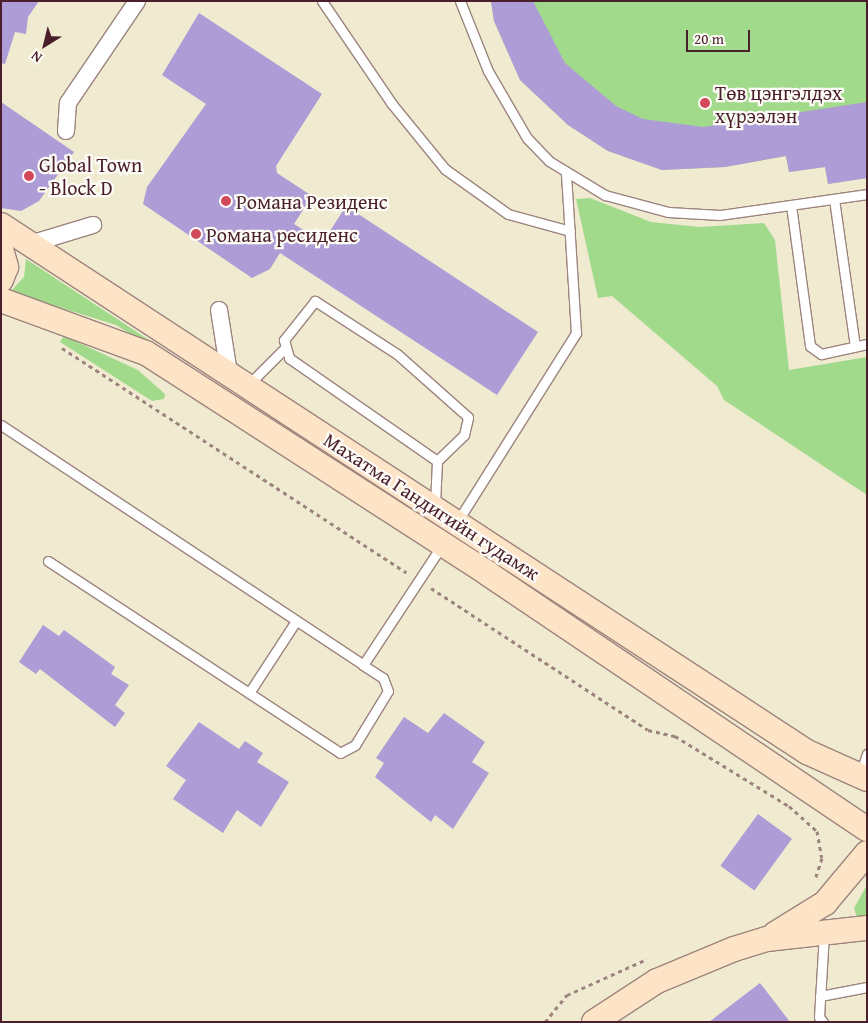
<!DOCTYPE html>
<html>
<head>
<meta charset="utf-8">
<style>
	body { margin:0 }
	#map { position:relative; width:868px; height:1023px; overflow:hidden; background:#f0ead1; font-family:"Gentium Book Plus",serif }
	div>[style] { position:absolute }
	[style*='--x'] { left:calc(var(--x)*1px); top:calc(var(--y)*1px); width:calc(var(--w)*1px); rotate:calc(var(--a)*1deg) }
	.green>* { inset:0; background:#a2da8b }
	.building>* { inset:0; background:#ad9cd6; transform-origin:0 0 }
	.path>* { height:3px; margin-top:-1.5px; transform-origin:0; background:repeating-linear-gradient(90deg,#9d847e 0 4px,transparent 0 8px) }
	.roads { filter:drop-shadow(1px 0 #9d847e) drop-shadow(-1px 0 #9d847e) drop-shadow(0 1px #9d847e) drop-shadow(0 -1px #9d847e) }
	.service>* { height:9px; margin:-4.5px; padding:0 4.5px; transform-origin:4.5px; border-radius:4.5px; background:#fff }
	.minor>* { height:16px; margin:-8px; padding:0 8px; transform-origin:8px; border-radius:8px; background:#fff }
	.secondary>* { height:24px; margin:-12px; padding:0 12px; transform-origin:12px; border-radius:12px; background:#fee4c6 }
	.dots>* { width:14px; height:14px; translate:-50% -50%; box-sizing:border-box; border:2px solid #fdfcf7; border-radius:50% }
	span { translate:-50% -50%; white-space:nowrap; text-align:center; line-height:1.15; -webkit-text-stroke:4.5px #fdfcf7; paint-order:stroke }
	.poi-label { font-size:20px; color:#4a1f2b }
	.left { translate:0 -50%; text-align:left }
	.street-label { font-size:20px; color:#4a1f2b }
	.frame { position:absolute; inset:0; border:2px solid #4a1f2b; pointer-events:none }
	.north { position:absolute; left:20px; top:20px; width:50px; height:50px; -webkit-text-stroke:4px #fdfcf7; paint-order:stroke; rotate:216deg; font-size:14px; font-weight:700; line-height:20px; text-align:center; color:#4a1f2b }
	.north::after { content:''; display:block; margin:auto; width:18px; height:22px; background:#4a1f2b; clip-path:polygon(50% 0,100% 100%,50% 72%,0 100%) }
	.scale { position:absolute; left:686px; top:30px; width:64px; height:22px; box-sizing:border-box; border:2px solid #4a1f2b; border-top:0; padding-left:6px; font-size:15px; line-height:18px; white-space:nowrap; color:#4a1f2b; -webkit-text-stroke:4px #fdfcf7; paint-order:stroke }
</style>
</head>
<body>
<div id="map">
	<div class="green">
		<div style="clip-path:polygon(491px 1px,867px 1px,867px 178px,828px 184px,825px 167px,789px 172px,786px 156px,725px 167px,662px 170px,608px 151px,568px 125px,520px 80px,494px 21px)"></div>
		<div style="clip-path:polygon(590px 198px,651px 222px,700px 227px,764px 223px,775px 240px,789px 370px,867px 357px,867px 495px,724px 400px,717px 386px,612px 296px,598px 298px,576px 199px)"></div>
		<div style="clip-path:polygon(26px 259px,181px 361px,179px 364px,116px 325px,10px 292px,24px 277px)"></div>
		<div style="clip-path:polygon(64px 336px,138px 370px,165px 394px,164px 399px,152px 401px,60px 342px)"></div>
		<div style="clip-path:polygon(867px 885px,867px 919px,857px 918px,854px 908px)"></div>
	</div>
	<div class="building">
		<div style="clip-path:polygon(1px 1px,39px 1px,28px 17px,26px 34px,15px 32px,5px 64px,1px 63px)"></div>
		<div style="clip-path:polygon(491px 1px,533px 1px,565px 63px,616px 106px,643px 119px,703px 127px,867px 102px,867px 178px,828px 184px,825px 167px,789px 172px,786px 156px,725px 167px,662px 170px,608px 151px,568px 125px,520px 80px,494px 21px)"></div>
		<div style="clip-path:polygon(199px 13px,322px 94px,276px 166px,277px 173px,312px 196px,294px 224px,323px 242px,346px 206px,538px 332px,497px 395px,280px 253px,270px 269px,252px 278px,143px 204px,147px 187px,206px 104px,162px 75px)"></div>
		<div style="clip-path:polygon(1px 102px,74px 152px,39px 201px,21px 211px,1px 208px)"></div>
		<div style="clip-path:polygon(43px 625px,59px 636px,64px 630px,115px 667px,111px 674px,129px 685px,115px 705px,125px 713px,115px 727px,40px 669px,36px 674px,19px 662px)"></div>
		<div style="clip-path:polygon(444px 713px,485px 742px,472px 762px,489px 773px,453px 829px,435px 815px,431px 822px,375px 777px,384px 763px,376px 758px,404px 717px,428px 733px)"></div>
		<div style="clip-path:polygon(199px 722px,239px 749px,245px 741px,263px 753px,257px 762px,289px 782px,261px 827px,237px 810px,223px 833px,173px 799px,186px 780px,166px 766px)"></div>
		<div style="left:758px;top:814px;width:42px;height:64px;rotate:36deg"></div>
		<div style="clip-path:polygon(760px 983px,790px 1022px,709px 1022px)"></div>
	</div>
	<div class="path">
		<div style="--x:62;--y:348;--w:411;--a:33.1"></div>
		<div style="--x:431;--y:588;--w:259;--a:33.2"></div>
		<div style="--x:648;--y:730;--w:28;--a:13"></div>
		<div style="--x:675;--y:736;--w:134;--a:31.6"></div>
		<div style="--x:789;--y:806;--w:38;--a:42"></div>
		<div style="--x:817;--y:831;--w:27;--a:80"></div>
		<div style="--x:822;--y:858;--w:20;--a:108"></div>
		<div style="--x:545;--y:1022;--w:35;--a:-51"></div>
		<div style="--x:567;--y:995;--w:88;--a:-24.2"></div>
	</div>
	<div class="roads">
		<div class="service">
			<div style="--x:322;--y:1;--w:125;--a:55.8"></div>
			<div style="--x:392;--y:104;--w:84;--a:50.8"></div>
			<div style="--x:445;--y:169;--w:77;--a:35.5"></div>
			<div style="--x:508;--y:214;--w:64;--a:15.3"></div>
			<div style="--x:460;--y:1;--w:75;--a:68.2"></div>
			<div style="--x:488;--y:71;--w:78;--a:59.8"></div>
			<div style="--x:527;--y:138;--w:32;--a:46"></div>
			<div style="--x:549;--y:161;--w:66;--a:31.3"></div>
			<div style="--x:605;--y:195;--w:65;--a:15.1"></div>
			<div style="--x:668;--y:212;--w:52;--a:3.3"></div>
			<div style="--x:720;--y:215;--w:148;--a:-8.1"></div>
			<div style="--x:834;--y:199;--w:148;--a:81.9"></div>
			<div style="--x:791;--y:205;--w:142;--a:82.3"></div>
			<div style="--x:810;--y:346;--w:14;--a:36"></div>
			<div style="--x:821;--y:354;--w:47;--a:-12.3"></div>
			<div style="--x:248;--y:385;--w:52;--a:-45"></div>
			<div style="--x:1;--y:425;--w:434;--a:33.5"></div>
			<div style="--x:363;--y:665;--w:144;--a:-56.6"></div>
			<div style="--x:435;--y:504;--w:43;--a:-87.3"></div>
			<div style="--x:437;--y:461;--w:37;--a:-44"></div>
			<div style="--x:464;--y:435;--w:18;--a:-77"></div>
			<div style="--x:468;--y:417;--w:95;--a:-138.4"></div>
			<div style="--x:397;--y:354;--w:98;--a:-147.1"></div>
			<div style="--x:315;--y:301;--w:50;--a:128.5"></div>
			<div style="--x:284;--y:340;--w:19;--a:74"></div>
			<div style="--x:289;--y:358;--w:180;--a:34.8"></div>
			<div style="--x:457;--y:522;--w:223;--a:-57.8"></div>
			<div style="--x:576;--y:333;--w:160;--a:-93.6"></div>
			<div style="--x:48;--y:561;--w:349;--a:33.3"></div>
			<div style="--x:340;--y:753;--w:17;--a:-28"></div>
			<div style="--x:355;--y:745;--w:63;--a:-58.6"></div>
			<div style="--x:388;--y:691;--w:14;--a:-111"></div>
			<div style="--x:383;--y:678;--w:24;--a:-147"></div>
			<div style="--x:249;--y:693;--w:86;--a:-56.9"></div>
			<div style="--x:860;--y:775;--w:22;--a:-72"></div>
			<div style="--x:820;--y:996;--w:48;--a:-10.8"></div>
			<div style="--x:823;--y:1022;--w:6;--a:-129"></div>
			<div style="--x:819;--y:1017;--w:84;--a:-86.6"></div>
		</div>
		<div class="minor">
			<div style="--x:66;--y:131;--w:28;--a:-86"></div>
			<div style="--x:68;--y:103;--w:123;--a:-55.9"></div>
			<div style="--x:30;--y:244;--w:66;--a:-16.8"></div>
			<div style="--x:219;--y:310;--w:64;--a:81"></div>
		</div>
		<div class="secondary">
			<div style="--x:1;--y:225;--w:963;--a:33.18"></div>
			<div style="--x:807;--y:752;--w:66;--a:24.2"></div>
			<div style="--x:1;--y:249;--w:19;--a:74"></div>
			<div style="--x:6;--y:267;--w:14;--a:111"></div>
			<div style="--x:1;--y:300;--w:154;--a:20.1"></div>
			<div style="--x:146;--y:353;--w:406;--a:32.8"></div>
			<div style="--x:487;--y:573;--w:458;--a:34"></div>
			<div style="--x:775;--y:934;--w:59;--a:-31.8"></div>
			<div style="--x:825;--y:903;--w:65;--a:-50"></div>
			<div style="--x:594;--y:1022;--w:75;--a:-33.1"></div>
			<div style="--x:657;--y:981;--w:83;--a:-22.6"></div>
			<div style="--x:734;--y:949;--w:34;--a:-17"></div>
			<div style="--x:767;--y:939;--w:101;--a:-6.3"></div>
		</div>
	</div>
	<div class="dots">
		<div style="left:705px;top:103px;background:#d1495b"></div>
		<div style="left:29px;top:176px;background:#d1495b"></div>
		<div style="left:226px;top:201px;background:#d1495b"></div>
		<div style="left:196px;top:234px;background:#d1495b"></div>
	</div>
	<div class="poi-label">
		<span class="left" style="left:715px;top:104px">Төв цэнгэлдэх<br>хүрээлэн</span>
		<span class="left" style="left:39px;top:176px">Global Town<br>- Block D</span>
		<span class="left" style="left:236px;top:201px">Романа Резиденс</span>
		<span class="left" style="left:206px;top:234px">Романа ресиденс</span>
	</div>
	<div class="street-label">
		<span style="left:432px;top:506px;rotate:33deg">Махатма Гандигийн гудамж</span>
	</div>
	<div class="frame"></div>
	<div class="north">N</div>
	<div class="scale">20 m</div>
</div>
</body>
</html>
